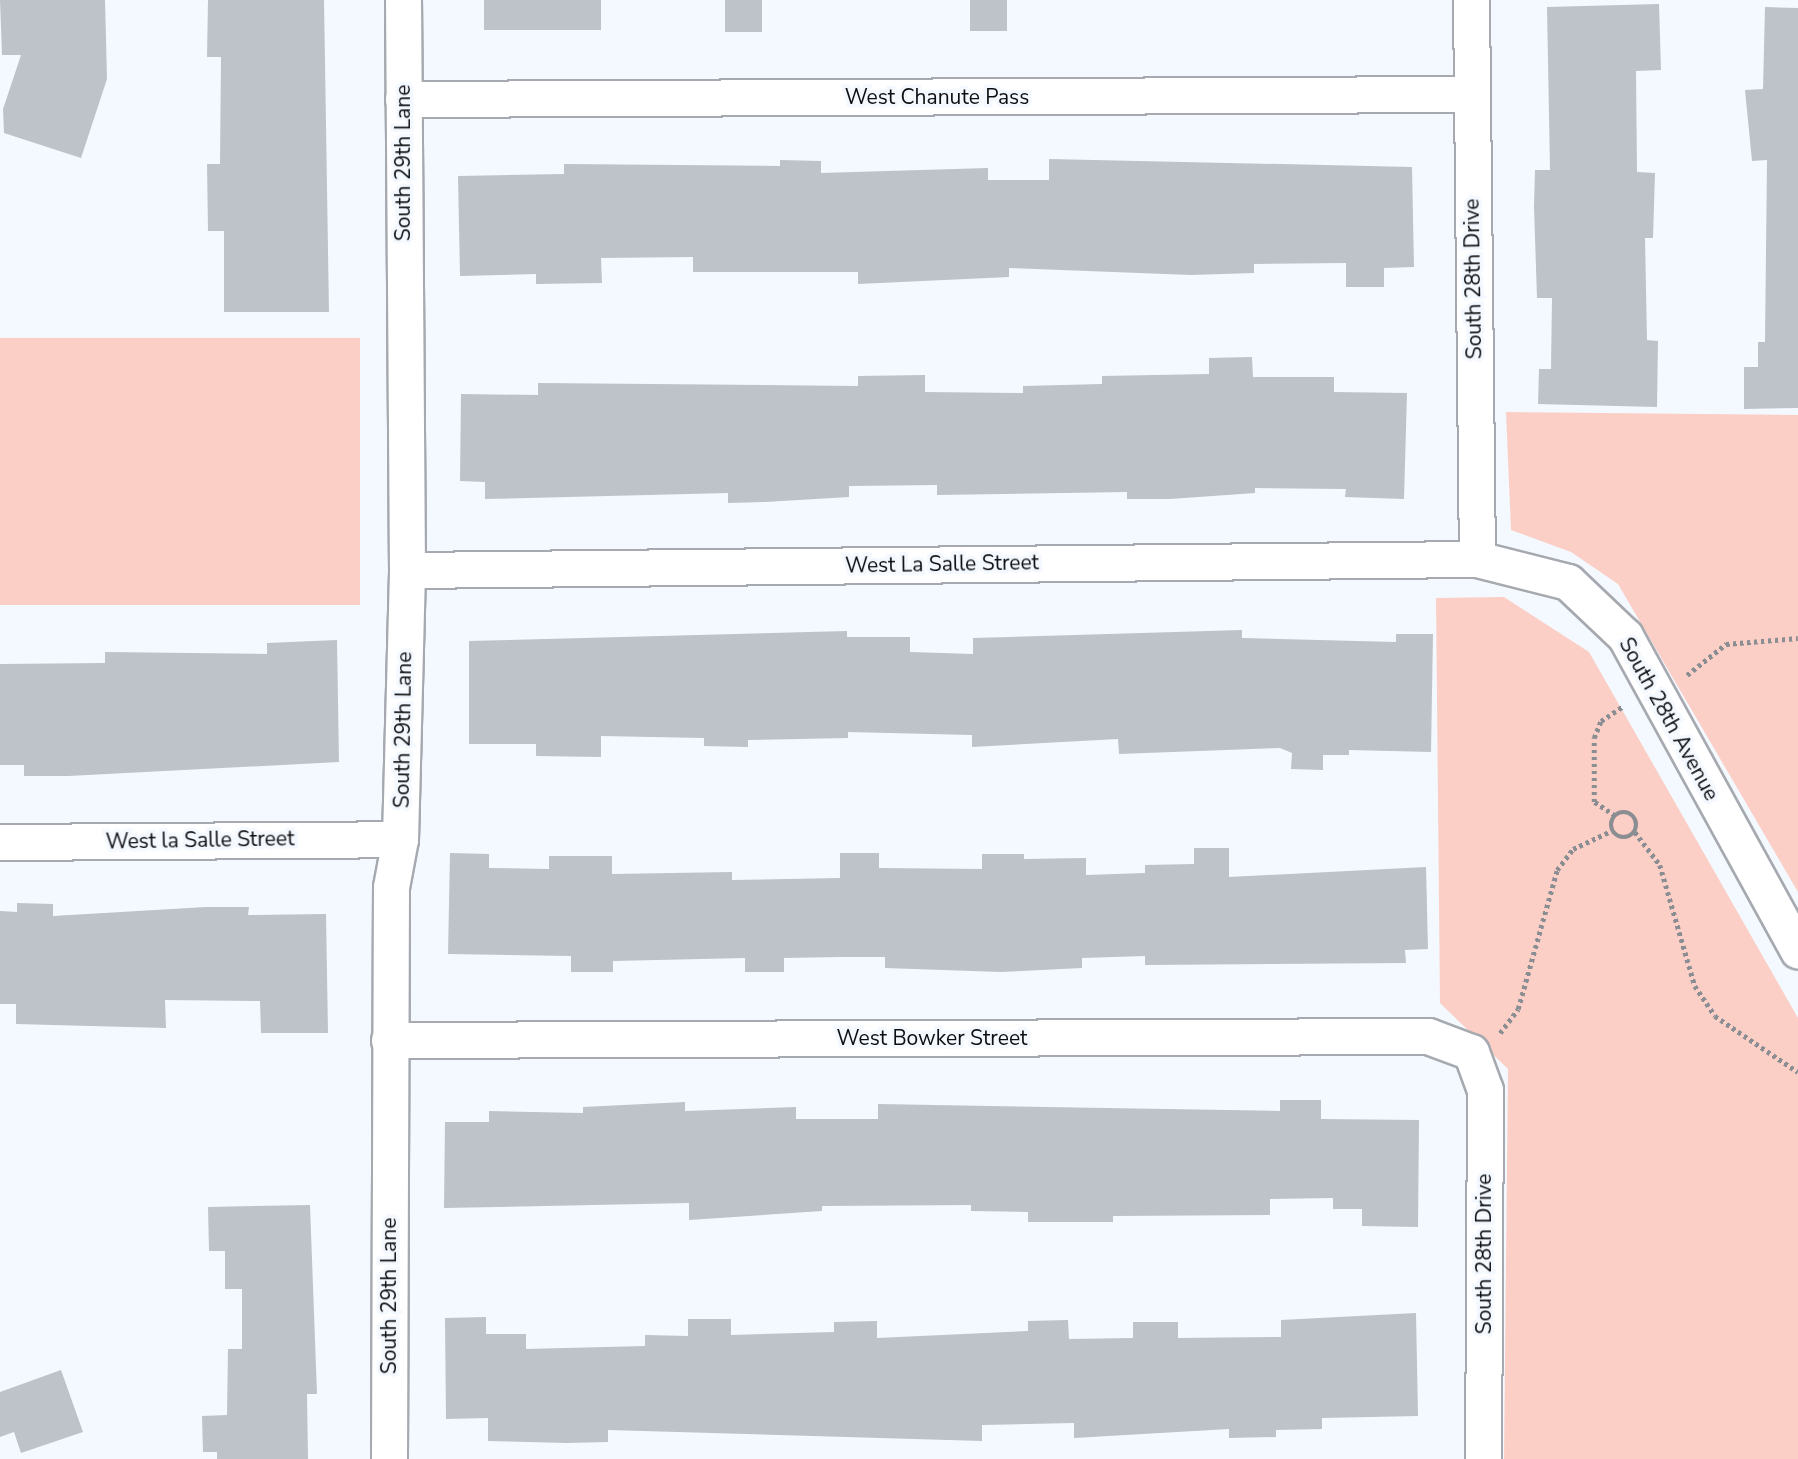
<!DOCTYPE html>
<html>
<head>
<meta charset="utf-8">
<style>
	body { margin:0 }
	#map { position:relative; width:1798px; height:1459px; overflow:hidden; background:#f4f8ff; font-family:"Nunito Sans",sans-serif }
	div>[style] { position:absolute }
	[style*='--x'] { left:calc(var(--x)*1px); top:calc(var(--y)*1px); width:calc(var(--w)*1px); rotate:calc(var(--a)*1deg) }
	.green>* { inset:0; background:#fbcfc6; transform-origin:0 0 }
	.building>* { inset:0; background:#bec2c9; transform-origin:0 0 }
	.path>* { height:4.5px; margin-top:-2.25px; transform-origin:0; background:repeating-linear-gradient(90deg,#8a8d92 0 3.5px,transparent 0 7px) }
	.path>.ring { margin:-2.25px; padding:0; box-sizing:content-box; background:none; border:4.5px solid #8a8d92; border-radius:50% }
	.roads { filter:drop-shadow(2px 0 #a6aab0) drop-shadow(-2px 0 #a6aab0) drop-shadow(0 2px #a6aab0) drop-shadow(0 -2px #a6aab0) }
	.street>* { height:35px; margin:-17.5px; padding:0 17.5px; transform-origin:17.5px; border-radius:17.5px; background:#fff }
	span { translate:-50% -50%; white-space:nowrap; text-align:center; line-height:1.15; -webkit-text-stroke:7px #f4f8ff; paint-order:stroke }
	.street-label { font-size:21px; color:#0d0e10 }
</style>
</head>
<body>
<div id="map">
	<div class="green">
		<div style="left:0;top:338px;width:360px;height:267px"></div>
		<div style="clip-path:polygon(1506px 412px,1798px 415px,1798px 892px,1618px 584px,1571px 552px,1511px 530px)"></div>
		<div style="clip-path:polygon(1504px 597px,1589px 652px,1798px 1018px,1798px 1459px,1504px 1459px,1508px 1069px,1440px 1003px,1436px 598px)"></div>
	</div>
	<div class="building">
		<div style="clip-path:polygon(0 0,105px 0,107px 79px,81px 158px,4px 133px,3px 109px,21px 55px,2px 55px)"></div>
		<div style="clip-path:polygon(208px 0,324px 0,329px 312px,224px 312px,224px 231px,208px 231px,207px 164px,220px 164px,221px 57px,207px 57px)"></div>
		<div style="left:484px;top:0;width:117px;height:30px"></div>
		<div style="left:725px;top:0;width:37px;height:32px"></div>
		<div style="left:970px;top:0;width:37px;height:31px"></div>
		<div style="clip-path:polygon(1659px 4px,1661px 70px,1636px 71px,1637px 172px,1655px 173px,1653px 238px,1645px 238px,1647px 340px,1658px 341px,1657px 407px,1538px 404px,1539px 369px,1551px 369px,1552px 298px,1537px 298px,1534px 207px,1535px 170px,1550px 170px,1547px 7px)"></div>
		<div style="clip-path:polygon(1765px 7px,1798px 8px,1798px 408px,1744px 409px,1744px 367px,1758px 367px,1758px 342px,1765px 342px,1767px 160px,1752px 161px,1745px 90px,1763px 89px)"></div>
		<div style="clip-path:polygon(1049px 159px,1412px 167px,1414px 267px,1384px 268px,1384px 287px,1346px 287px,1346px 263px,1254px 264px,1254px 273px,1191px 275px,1009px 268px,1009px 277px,858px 284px,858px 272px,693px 272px,693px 257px,601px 258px,602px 283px,536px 284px,536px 274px,460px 276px,458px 176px,564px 174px,564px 164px,780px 166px,780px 160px,821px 161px,821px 173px,988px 168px,988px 180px,1049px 180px)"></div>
		<div style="clip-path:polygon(1252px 357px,1253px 377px,1334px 377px,1334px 392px,1407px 393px,1404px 499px,1345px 497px,1346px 489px,1255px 488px,1255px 493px,1170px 499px,1127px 499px,1127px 492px,937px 495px,937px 485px,849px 486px,849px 497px,765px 502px,728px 503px,728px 493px,485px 499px,485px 482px,460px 481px,461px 394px,538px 395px,538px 383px,858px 386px,858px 376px,925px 375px,925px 392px,1023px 393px,1023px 386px,1102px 384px,1102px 376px,1209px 374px,1209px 358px)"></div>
		<div style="clip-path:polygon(1242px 630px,1242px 638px,1396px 642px,1396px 634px,1433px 634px,1431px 752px,1349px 750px,1349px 755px,1323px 755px,1323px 770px,1291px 769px,1292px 753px,1280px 748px,1119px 754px,1118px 739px,972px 747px,972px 735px,848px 732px,848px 738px,748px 740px,748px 747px,704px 746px,704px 738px,601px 736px,601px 757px,536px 756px,536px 744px,469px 744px,469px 641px,847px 631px,847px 637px,910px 637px,910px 652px,973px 654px,973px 638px)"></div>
		<div style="clip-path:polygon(337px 640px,339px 762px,68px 776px,24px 776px,24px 765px,0 765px,0 664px,105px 663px,105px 652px,267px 654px,267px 643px)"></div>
		<div style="clip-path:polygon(1194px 848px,1229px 848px,1229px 877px,1426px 867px,1428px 949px,1405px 950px,1406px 963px,1145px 965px,1145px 956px,1082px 958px,1082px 968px,1001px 972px,885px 968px,885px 957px,841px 957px,784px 958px,784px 972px,745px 972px,745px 958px,613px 961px,613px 972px,571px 972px,571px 956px,448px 954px,450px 853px,489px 854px,489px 868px,549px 869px,549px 856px,612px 856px,612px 874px,732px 872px,732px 880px,840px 878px,840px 853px,879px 853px,879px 868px,982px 869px,982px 854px,1024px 854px,1024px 859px,1086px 858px,1086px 875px,1145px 873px,1145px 865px,1194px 864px)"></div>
		<div style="clip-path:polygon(17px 903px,53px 904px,53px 916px,206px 907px,249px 907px,248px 915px,326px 914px,328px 1033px,261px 1033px,260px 1001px,165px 1000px,166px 1028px,16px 1024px,16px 1004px,0 1004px,0 911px,17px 912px)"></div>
		<div style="clip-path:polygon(1280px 1100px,1321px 1100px,1321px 1119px,1419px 1120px,1418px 1227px,1362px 1226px,1362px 1209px,1333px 1209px,1333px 1198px,1270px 1199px,1270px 1215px,1113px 1216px,1113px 1222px,1028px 1222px,1028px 1212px,971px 1211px,971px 1205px,822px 1206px,822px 1211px,689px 1220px,689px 1203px,444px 1208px,445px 1122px,489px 1122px,489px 1111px,583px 1113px,583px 1107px,685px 1102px,685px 1111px,796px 1107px,796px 1119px,878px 1119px,878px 1104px,1280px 1111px)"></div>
		<div style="clip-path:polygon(310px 1205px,317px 1394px,307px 1394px,308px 1459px,217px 1459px,217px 1452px,203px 1452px,202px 1416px,227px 1415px,228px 1349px,242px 1349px,242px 1289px,225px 1289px,225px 1251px,209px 1251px,208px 1207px)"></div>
		<div style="clip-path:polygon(1416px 1313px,1418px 1416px,1322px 1418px,1322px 1429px,1276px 1430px,1276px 1437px,1229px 1438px,1229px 1429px,1074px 1438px,1074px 1423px,982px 1425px,982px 1441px,608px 1430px,608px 1442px,567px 1443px,488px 1441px,488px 1418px,446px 1419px,445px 1318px,486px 1317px,486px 1334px,526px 1334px,526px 1349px,645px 1346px,645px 1335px,688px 1336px,688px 1319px,731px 1319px,731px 1335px,834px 1332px,834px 1322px,877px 1321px,877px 1338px,1028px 1331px,1028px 1321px,1068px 1320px,1069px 1339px,1133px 1338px,1133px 1322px,1178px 1322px,1178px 1338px,1281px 1337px,1281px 1320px)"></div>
		<div style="clip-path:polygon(61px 1370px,83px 1432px,21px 1453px,14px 1432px,0 1437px,0 1392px)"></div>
	</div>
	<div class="path">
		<div style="--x:1687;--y:675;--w:50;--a:-38.5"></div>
		<div style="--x:1726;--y:644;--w:72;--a:-4.8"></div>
		<div class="ring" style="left:1611px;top:812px;width:21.5px;height:21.5px"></div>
		<div style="--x:1615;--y:816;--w:25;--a:-146"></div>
		<div style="--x:1594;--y:802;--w:64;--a:-90"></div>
		<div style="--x:1594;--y:738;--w:18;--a:-68"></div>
		<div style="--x:1601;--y:721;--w:27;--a:-34"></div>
		<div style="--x:1635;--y:832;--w:41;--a:52.9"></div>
		<div style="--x:1660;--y:865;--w:126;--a:73.9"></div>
		<div style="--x:1695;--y:986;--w:36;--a:56"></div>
		<div style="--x:1715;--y:1016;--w:100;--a:34"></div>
		<div style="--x:1500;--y:1033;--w:30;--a:-53"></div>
		<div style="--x:1518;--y:1009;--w:144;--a:-74.3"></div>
		<div style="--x:1557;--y:870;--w:26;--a:-53"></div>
		<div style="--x:1573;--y:849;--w:42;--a:-25.3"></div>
	</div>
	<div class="roads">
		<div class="street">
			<div style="--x:1471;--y:0;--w:559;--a:89.39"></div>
			<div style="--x:403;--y:99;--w:1068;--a:-0.27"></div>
			<div style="--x:407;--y:570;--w:1070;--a:-0.59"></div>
			<div style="--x:1477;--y:559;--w:94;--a:14.2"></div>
			<div style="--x:1568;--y:582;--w:79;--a:43.5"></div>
			<div style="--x:1625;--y:636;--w:359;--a:61.2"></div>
			<div style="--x:0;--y:842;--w:400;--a:-0.4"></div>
			<div style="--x:389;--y:1040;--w:1039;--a:-0.22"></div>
			<div style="--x:1428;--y:1036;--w:46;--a:20.4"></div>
			<div style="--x:1471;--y:1052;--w:40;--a:69.8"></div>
			<div style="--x:1485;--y:1090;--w:369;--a:90.3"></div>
			<div style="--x:389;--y:1459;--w:572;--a:-89.8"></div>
			<div style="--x:391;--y:887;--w:49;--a:-79.4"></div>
			<div style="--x:400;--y:839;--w:269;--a:-88.5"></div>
			<div style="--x:407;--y:570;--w:570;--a:-90.4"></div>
		</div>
	</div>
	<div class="street-label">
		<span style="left:937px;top:97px">West Chanute Pass</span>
		<span style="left:403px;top:163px;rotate:-90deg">South 29th Lane</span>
		<span style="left:1473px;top:279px;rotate:-91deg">South 28th Drive</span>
		<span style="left:942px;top:564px;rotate:-1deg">West La Salle Street</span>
		<span style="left:1669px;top:719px;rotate:61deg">South 28th Avenue</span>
		<span style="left:403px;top:730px;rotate:-89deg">South 29th Lane</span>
		<span style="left:200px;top:840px;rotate:-1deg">West la Salle Street</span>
		<span style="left:932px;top:1038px">West Bowker Street</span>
		<span style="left:1484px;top:1254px;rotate:-90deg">South 28th Drive</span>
		<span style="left:389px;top:1296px;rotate:-90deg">South 29th Lane</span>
	</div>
</div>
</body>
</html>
